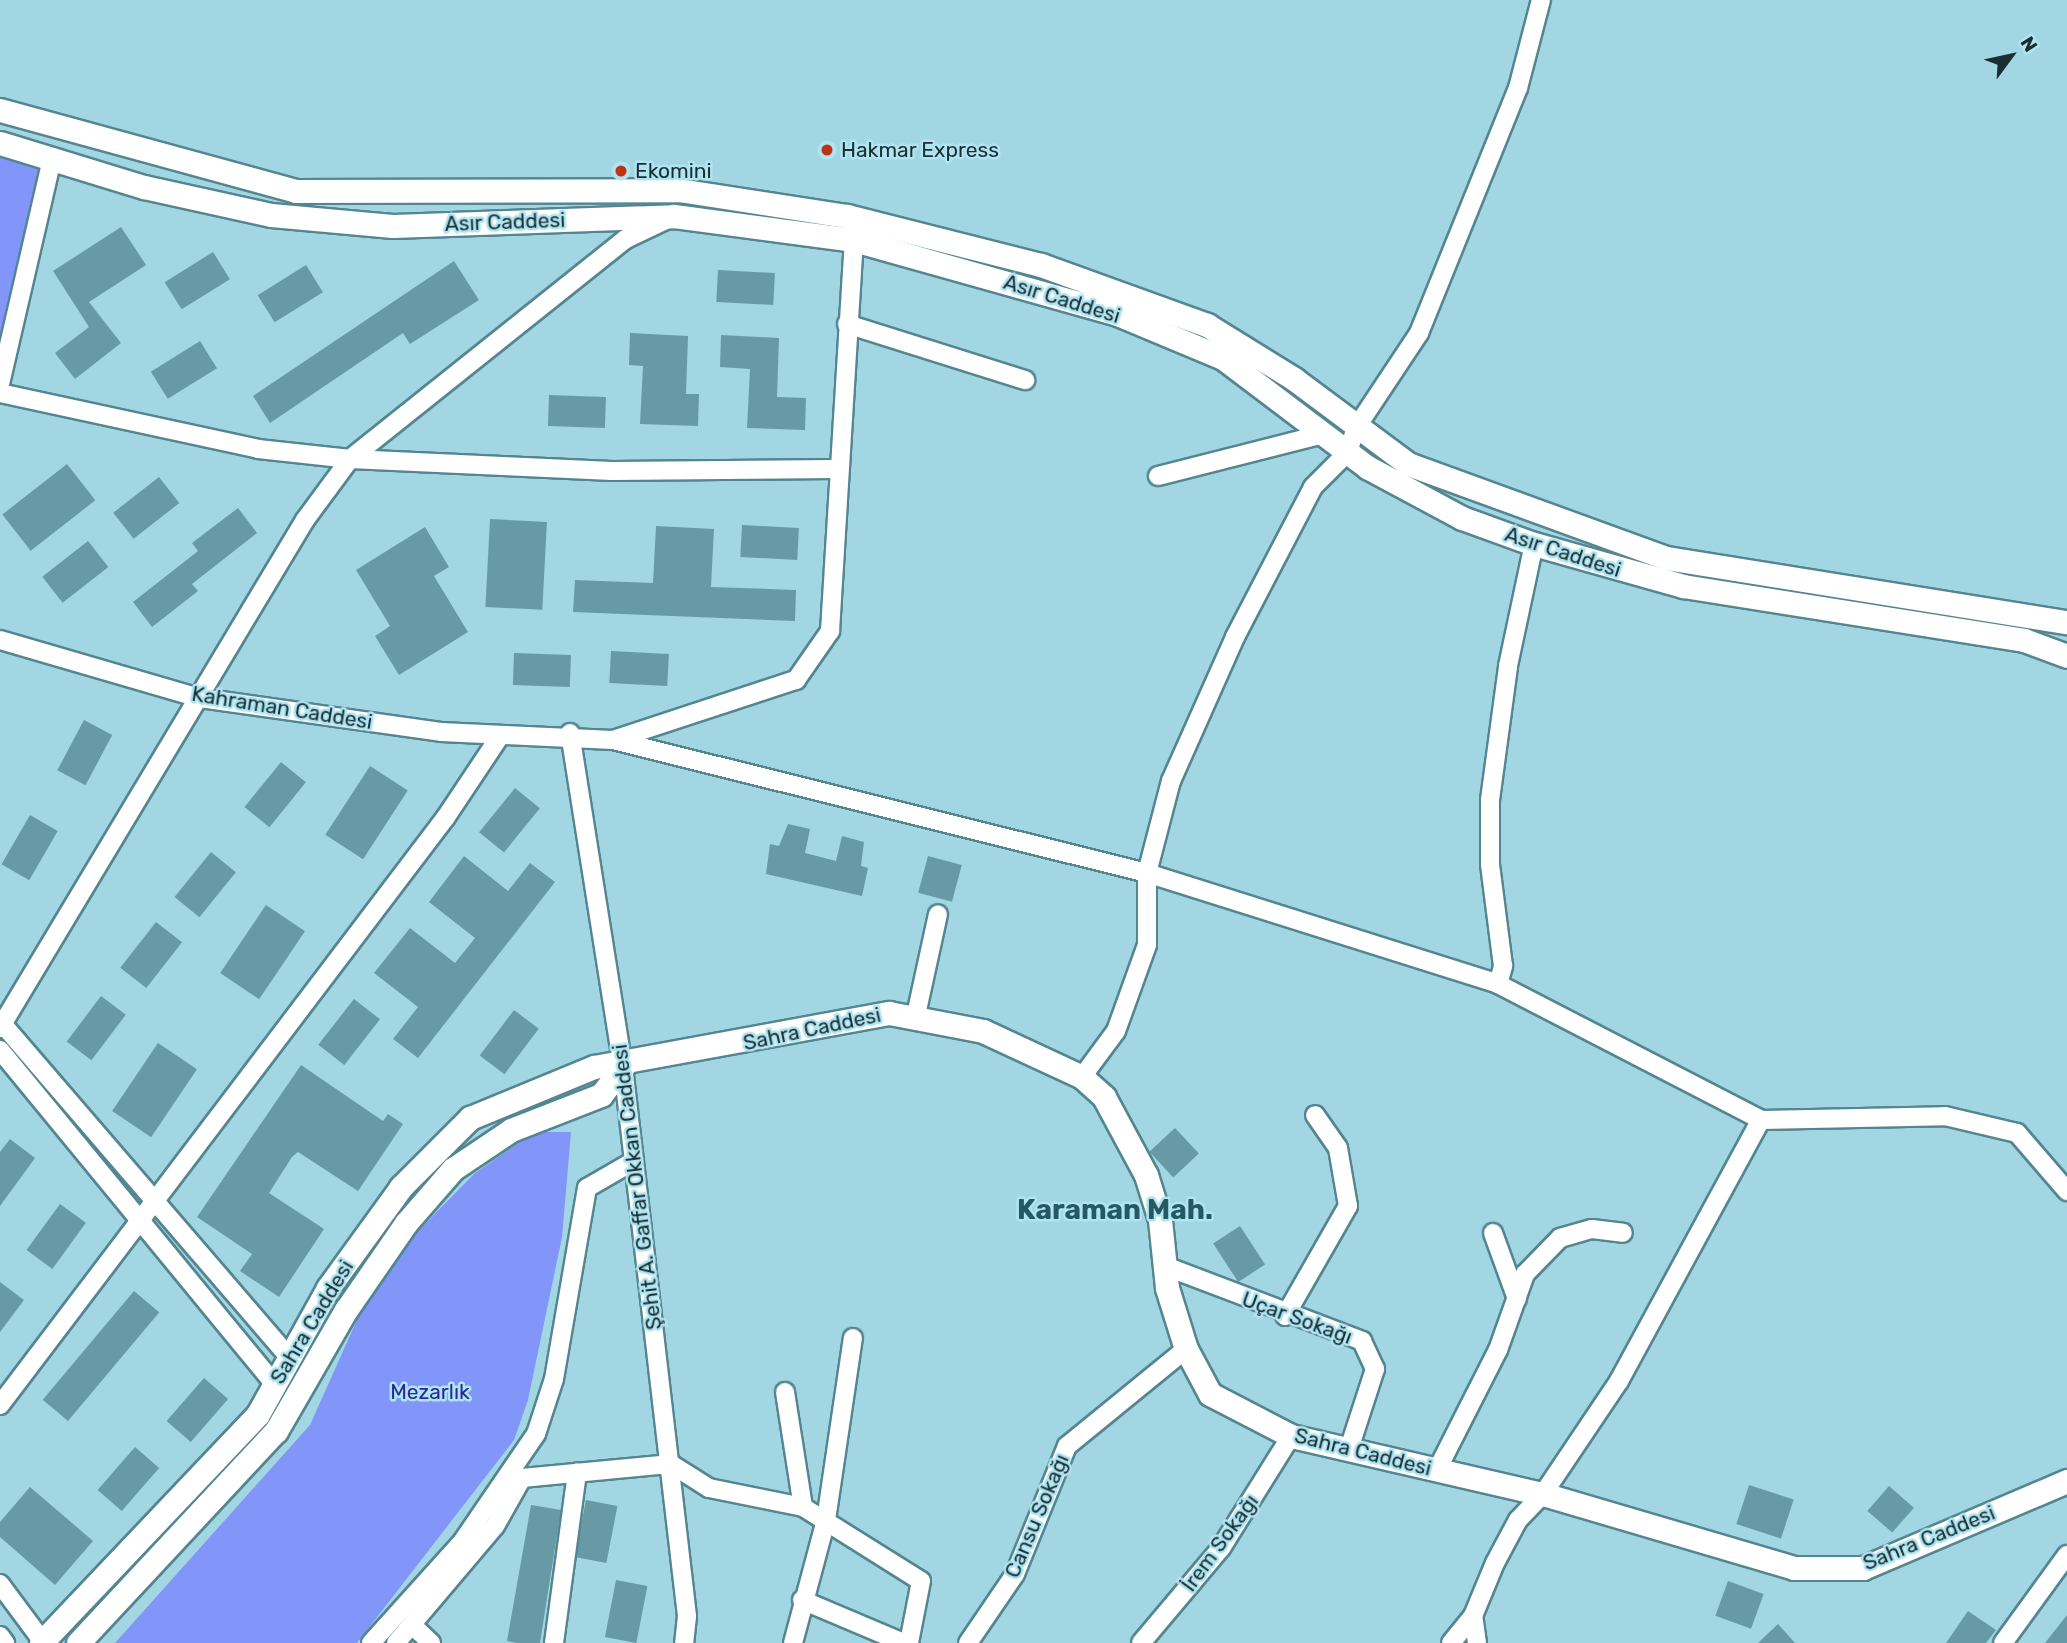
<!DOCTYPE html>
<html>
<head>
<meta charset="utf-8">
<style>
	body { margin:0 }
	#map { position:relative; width:2067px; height:1643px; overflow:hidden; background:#a3d6e3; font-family:Rubik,sans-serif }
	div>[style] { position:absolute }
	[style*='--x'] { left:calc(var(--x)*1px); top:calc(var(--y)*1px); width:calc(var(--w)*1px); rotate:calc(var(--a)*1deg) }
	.green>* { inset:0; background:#8295f9 }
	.building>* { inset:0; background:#689aa6; transform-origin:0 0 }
	.roads { filter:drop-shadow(2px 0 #548691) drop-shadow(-2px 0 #548691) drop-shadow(0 2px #548691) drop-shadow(0 -2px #548691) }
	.minor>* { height:18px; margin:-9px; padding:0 9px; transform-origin:9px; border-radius:9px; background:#fff }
	.tertiary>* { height:23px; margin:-11.5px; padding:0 11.5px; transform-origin:11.5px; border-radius:11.5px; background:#fff }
	.dots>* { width:19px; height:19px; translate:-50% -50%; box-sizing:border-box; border:4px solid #b0e4f0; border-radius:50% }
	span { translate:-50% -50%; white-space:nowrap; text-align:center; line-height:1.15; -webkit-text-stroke:5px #b0e4f0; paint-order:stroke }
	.poi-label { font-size:21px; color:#192e33 }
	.left { translate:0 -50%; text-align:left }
	.street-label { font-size:21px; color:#192e33 }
	.park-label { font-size:21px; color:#2a269d }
	.district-label { font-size:28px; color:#265862; font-weight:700 }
	.north { position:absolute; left:1976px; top:21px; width:70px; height:70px; -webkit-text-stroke:5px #b0e4f0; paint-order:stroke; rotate:57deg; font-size:19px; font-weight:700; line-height:28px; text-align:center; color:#192e33 }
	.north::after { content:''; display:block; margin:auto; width:24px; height:32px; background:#192e33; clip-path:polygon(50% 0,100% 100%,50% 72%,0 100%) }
</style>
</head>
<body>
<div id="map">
	<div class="green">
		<div style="clip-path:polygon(0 155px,39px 168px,0 336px)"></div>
		<div style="clip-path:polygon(534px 1132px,571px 1132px,562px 1237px,528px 1400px,514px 1440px,357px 1643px,115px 1643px,310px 1425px,361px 1311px,420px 1229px,474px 1174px)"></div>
	</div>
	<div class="building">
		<div style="clip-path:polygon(121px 227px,146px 265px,89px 302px,121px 343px,75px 379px,55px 353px,89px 327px,53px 271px)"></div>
		<div style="left:213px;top:252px;width:32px;height:57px;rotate:58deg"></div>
		<div style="clip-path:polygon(454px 261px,479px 300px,410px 344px,403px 333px,270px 423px,253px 396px)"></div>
		<div style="left:306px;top:265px;width:32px;height:57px;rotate:58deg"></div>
		<div style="left:718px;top:270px;width:57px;height:32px;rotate:3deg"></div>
		<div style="clip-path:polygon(630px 333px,688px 336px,686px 394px,699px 394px,698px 426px,640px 424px,643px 366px,629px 365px)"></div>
		<div style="clip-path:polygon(721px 335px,779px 338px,777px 397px,806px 398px,805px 430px,747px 428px,750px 369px,720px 367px)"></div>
		<div style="left:200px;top:341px;width:32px;height:58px;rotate:58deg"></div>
		<div style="left:549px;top:395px;width:57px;height:31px;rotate:2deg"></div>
		<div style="left:67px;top:464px;width:46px;height:82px;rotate:52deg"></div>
		<div style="left:159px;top:477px;width:33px;height:58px;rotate:52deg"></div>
		<div style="clip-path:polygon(238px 508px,257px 533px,192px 584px,198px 591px,152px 627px,133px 602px,198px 551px,192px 543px)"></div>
		<div style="left:490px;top:519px;width:57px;height:88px;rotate:3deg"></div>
		<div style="left:742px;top:525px;width:57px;height:32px;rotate:3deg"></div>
		<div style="clip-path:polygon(656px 526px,714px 529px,711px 587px,796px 590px,795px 621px,573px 612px,575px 580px,653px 583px)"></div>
		<div style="clip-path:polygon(425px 527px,449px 567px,434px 576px,468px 632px,399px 675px,375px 636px,390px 626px,356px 570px)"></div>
		<div style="left:88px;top:541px;width:33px;height:58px;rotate:52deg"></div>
		<div style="left:611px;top:651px;width:58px;height:32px;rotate:3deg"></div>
		<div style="left:514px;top:653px;width:57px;height:32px;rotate:2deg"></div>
		<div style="left:84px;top:720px;width:32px;height:57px;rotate:28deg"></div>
		<div style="left:281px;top:762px;width:32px;height:58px;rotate:39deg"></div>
		<div style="left:370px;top:766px;width:45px;height:82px;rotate:33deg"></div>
		<div style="left:515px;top:788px;width:32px;height:57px;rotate:39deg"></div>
		<div style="left:30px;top:815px;width:32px;height:57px;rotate:30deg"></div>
		<div style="clip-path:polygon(788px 824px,810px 829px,805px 853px,836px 861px,842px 836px,864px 842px,861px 866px,868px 868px,862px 896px,766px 874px,770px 844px,779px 846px)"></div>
		<div style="left:211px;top:852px;width:32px;height:58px;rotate:39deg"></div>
		<div style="clip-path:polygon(464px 856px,508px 891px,530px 863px,555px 882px,418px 1058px,393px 1039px,418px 1007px,374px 973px,410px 928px,455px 963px,475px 938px,429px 902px)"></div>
		<div style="left:928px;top:856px;width:35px;height:38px;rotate:15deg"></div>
		<div style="left:266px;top:905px;width:47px;height:82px;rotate:34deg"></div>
		<div style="left:156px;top:922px;width:33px;height:58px;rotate:38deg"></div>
		<div style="left:101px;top:996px;width:31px;height:57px;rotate:37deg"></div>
		<div style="left:354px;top:999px;width:33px;height:58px;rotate:38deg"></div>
		<div style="left:514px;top:1010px;width:31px;height:57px;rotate:37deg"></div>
		<div style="left:158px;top:1043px;width:47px;height:82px;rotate:34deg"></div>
		<div style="clip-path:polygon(301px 1065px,383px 1121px,388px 1114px,403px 1124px,358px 1191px,298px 1152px,292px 1157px,269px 1193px,324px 1229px,279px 1297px,240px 1271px,252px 1254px,197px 1217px)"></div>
		<div style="left:1175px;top:1128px;width:35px;height:35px;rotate:47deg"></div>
		<div style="clip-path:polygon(10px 1139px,35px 1158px,0 1206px,0 1152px)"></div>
		<div style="left:60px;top:1204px;width:32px;height:57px;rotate:36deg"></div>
		<div style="left:1240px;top:1226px;width:46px;height:32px;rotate:57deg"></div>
		<div style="clip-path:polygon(0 1282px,24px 1300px,0 1332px)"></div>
		<div style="left:134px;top:1291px;width:33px;height:142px;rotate:40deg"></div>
		<div style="left:204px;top:1378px;width:32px;height:57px;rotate:41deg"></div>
		<div style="left:135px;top:1447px;width:32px;height:57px;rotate:41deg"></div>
		<div style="left:1749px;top:1485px;width:47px;height:41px;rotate:18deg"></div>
		<div style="left:1889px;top:1486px;width:33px;height:33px;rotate:41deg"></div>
		<div style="clip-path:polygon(30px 1487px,93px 1541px,55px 1585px,0 1537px,0 1522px)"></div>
		<div style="left:586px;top:1500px;width:32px;height:58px;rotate:11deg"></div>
		<div style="clip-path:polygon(531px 1505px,561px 1510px,540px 1643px,517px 1643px,507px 1641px)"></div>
		<div style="left:616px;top:1580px;width:32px;height:58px;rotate:11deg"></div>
		<div style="left:1728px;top:1581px;width:38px;height:37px;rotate:20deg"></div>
		<div style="clip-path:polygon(1968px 1611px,1996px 1630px,1986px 1643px,1946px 1643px)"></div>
		<div style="clip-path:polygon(2067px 1615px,2067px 1643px,2045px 1643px)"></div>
		<div style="clip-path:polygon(1778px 1624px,1795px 1643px,1758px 1643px)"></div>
	</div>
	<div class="roads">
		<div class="minor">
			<div style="--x:847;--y:324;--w:187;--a:17.5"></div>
			<div style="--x:0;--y:384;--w:231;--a:-77"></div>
			<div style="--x:0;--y:393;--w:264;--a:12.2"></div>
			<div style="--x:258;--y:449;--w:93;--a:6.2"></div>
			<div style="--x:350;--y:459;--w:262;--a:2.6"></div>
			<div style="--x:612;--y:471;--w:224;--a:-0.5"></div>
			<div style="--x:1158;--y:476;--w:171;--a:-14.2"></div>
			<div style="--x:0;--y:640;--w:208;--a:16.2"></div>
			<div style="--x:200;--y:698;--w:243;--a:8"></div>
			<div style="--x:441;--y:732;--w:172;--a:2.7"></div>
			<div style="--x:613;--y:740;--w:550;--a:13.99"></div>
			<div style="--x:1147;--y:873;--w:368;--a:17.5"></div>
			<div style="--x:1498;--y:984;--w:296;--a:27.3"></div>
			<div style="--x:570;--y:733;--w:338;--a:81"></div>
			<div style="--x:623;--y:1067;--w:553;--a:83.35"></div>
			<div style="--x:687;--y:1616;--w:27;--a:96"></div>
			<div style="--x:613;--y:740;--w:193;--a:-18.2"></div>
			<div style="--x:796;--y:680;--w:60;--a:-55.2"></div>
			<div style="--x:830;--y:631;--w:392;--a:-86.5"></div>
			<div style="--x:1498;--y:984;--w:19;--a:-74"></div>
			<div style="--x:1503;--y:966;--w:103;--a:-97.3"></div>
			<div style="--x:1490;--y:864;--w:64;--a:-90"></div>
			<div style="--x:1490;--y:800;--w:135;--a:-82.3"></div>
			<div style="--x:1508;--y:666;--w:125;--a:-78"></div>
			<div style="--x:916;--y:1015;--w:103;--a:-77.7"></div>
			<div style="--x:0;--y:1021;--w:443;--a:49.3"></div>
			<div style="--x:0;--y:1028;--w:593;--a:-59.02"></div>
			<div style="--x:305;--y:520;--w:76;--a:-53.6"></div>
			<div style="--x:350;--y:459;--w:353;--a:-38.6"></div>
			<div style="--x:626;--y:239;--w:47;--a:-25.5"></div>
			<div style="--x:0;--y:1050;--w:432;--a:50.6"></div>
			<div style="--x:1082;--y:1077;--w:57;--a:-53.5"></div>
			<div style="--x:1116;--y:1031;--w:91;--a:-70.2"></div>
			<div style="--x:1147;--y:945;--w:72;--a:-90"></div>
			<div style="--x:1147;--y:873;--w:95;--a:-75.4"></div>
			<div style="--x:1171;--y:781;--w:158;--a:-66"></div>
			<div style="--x:1235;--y:637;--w:169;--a:-62.5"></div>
			<div style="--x:1313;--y:487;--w:49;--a:-45"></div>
			<div style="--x:1348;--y:452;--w:25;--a:-72"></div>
			<div style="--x:1356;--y:428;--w:114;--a:-56.4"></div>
			<div style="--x:1419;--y:333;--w:264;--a:-68"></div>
			<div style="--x:1518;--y:88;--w:91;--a:-75.4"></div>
			<div style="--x:1493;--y:1233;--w:70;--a:70"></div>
			<div style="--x:1165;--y:1266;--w:211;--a:20.8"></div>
			<div style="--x:1362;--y:1341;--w:31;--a:65"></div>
			<div style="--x:1375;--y:1369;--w:84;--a:108"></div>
			<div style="--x:1285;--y:1316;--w:127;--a:-60.2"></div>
			<div style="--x:1348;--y:1206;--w:59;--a:-99.8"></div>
			<div style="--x:1338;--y:1148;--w:40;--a:-124.9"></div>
			<div style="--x:785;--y:1392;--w:116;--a:81.1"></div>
			<div style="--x:0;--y:1405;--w:738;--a:-52.82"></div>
			<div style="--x:446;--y:817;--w:97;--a:-56.3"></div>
			<div style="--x:1437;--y:1470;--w:135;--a:-63.1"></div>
			<div style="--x:1498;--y:1350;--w:81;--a:-70.4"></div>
			<div style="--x:1525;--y:1274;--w:50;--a:-45.8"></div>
			<div style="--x:1560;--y:1238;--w:33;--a:-16"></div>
			<div style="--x:1592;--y:1229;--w:31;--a:7"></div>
			<div style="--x:0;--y:1584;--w:72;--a:53.4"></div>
			<div style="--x:802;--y:1600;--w:111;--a:22.9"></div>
			<div style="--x:412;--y:1625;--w:26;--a:43"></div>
			<div style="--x:0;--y:1636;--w:9;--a:54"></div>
			<div style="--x:371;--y:1643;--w:136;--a:-48"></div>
			<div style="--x:462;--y:1542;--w:131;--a:-55.6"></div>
			<div style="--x:536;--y:1434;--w:58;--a:-71.9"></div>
			<div style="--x:554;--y:1379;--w:194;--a:-80.2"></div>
			<div style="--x:587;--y:1188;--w:52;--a:-30"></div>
			<div style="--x:396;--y:1643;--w:153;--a:-49.8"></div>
			<div style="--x:495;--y:1526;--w:55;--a:-60.6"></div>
			<div style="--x:522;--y:1478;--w:150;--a:-5.4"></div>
			<div style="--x:671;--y:1464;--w:45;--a:32.3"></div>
			<div style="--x:709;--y:1488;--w:96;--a:11.4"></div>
			<div style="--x:803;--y:1507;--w:139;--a:32.1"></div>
			<div style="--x:921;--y:1581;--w:63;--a:101"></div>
			<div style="--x:554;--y:1643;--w:172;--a:-82.3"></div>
			<div style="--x:793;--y:1643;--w:127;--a:-75"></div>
			<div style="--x:826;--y:1520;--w:184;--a:-81.6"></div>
			<div style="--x:968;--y:1643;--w:83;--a:-55.7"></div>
			<div style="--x:1015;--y:1574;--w:138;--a:-67.9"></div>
			<div style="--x:1067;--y:1446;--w:154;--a:-39.2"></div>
			<div style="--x:1141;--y:1643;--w:124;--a:-49.9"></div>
			<div style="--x:1221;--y:1548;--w:132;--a:-58"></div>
			<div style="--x:1451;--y:1643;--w:35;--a:-51"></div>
			<div style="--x:1477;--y:1643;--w:27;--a:-98"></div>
			<div style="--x:1473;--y:1616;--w:57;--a:-67.5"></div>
			<div style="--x:1495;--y:1563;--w:49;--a:-61.9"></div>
			<div style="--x:1518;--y:1520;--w:36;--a:-46"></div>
			<div style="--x:1543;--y:1494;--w:136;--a:-56.1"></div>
			<div style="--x:1619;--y:1381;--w:297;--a:-61.5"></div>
			<div style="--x:1761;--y:1120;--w:184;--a:-1.2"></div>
			<div style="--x:1945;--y:1116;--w:74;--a:13.3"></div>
			<div style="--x:2017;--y:1133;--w:77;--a:49.2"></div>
			<div style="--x:2003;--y:1643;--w:109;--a:-54"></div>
		</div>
		<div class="tertiary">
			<div style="--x:0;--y:110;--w:307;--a:15.3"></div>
			<div style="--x:296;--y:191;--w:383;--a:-0.1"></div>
			<div style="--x:679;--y:190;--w:170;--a:8.8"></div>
			<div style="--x:847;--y:216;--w:200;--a:14.2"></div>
			<div style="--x:1041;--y:265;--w:177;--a:19.9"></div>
			<div style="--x:1207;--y:325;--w:102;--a:31.8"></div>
			<div style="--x:1294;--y:379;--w:142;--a:36.7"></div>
			<div style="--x:1408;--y:464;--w:275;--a:20"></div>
			<div style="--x:1666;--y:558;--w:406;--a:9.1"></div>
			<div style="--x:0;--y:143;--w:151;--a:17"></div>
			<div style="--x:144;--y:187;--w:130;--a:12.4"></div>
			<div style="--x:271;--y:215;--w:122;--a:5.2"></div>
			<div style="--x:393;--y:226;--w:281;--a:-2"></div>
			<div style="--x:674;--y:216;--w:182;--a:7.6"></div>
			<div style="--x:854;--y:240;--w:276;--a:15.7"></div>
			<div style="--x:1120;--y:315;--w:112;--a:22.7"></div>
			<div style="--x:1223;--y:358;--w:181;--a:37.1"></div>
			<div style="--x:1367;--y:467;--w:108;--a:28.2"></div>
			<div style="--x:1462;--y:518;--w:77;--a:19.9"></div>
			<div style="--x:1534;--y:544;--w:155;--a:15.7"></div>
			<div style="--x:1683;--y:586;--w:345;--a:9"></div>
			<div style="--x:2024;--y:640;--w:46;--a:20.4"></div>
			<div style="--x:41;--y:1643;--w:315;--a:-46.5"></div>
			<div style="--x:258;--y:1414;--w:144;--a:-60.9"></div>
			<div style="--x:328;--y:1288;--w:125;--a:-54.1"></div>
			<div style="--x:401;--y:1187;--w:98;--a:-45"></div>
			<div style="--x:470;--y:1118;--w:134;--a:-22.4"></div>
			<div style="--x:594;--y:1067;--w:300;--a:-10.4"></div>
			<div style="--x:889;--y:1013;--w:96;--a:10.8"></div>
			<div style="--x:983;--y:1031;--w:109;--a:24.9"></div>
			<div style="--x:1082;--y:1077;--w:30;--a:42"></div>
			<div style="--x:1104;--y:1097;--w:89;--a:61.7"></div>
			<div style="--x:1146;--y:1175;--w:47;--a:72.7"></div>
			<div style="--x:1160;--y:1220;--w:68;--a:84.1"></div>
			<div style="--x:1167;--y:1288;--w:64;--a:72.7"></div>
			<div style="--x:1186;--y:1349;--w:51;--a:61.9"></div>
			<div style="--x:1210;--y:1394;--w:91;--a:27.4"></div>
			<div style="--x:1291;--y:1436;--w:259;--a:13"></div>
			<div style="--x:1543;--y:1494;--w:262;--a:16.4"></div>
			<div style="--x:1794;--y:1568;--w:69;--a:0"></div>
			<div style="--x:1863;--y:1568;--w:222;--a:-23.1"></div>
			<div style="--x:78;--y:1643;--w:290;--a:-47"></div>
			<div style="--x:276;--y:1431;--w:140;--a:-60"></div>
			<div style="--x:346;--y:1310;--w:106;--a:-55.4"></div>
			<div style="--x:406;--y:1223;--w:72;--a:-49"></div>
			<div style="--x:453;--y:1169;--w:70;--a:-33.9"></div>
			<div style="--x:511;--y:1130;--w:97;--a:-21.3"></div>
			<div style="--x:601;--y:1095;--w:36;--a:-52"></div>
		</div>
	</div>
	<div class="dots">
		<div style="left:827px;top:150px;background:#be3412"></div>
		<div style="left:621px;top:171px;background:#be3412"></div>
	</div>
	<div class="poi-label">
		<span class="left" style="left:841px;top:150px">Hakmar Express</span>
		<span class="left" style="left:635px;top:171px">Ekomini</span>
	</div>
	<div class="street-label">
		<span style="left:505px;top:222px;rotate:-2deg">Asır Caddesi</span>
		<span style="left:1062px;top:299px;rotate:17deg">Asır Caddesi</span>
		<span style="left:1563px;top:552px;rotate:18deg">Asır Caddesi</span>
		<span style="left:282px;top:708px;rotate:9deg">Kahraman Caddesi</span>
		<span style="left:812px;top:1029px;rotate:-12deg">Sahra Caddesi</span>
		<span style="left:637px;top:1187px;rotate:-97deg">Şehit A. Gaffar Okkan Caddesi</span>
		<span style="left:1297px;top:1318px;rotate:20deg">Uçar Sokağı</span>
		<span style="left:312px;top:1322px;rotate:-59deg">Sahra Caddesi</span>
		<span style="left:1363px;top:1452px;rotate:14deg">Sahra Caddesi</span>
		<span style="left:1037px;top:1516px;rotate:-67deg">Cansu Sokağı</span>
		<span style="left:1929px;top:1538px;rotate:-22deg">Sahra Caddesi</span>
		<span style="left:1220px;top:1543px;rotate:-54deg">İrem Sokağı</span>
	</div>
	<div class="park-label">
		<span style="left:430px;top:1392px">Mezarlık</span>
	</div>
	<div class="district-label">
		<span style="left:1115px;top:1210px">Karaman Mah.</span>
	</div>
	<div class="north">N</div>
</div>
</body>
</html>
